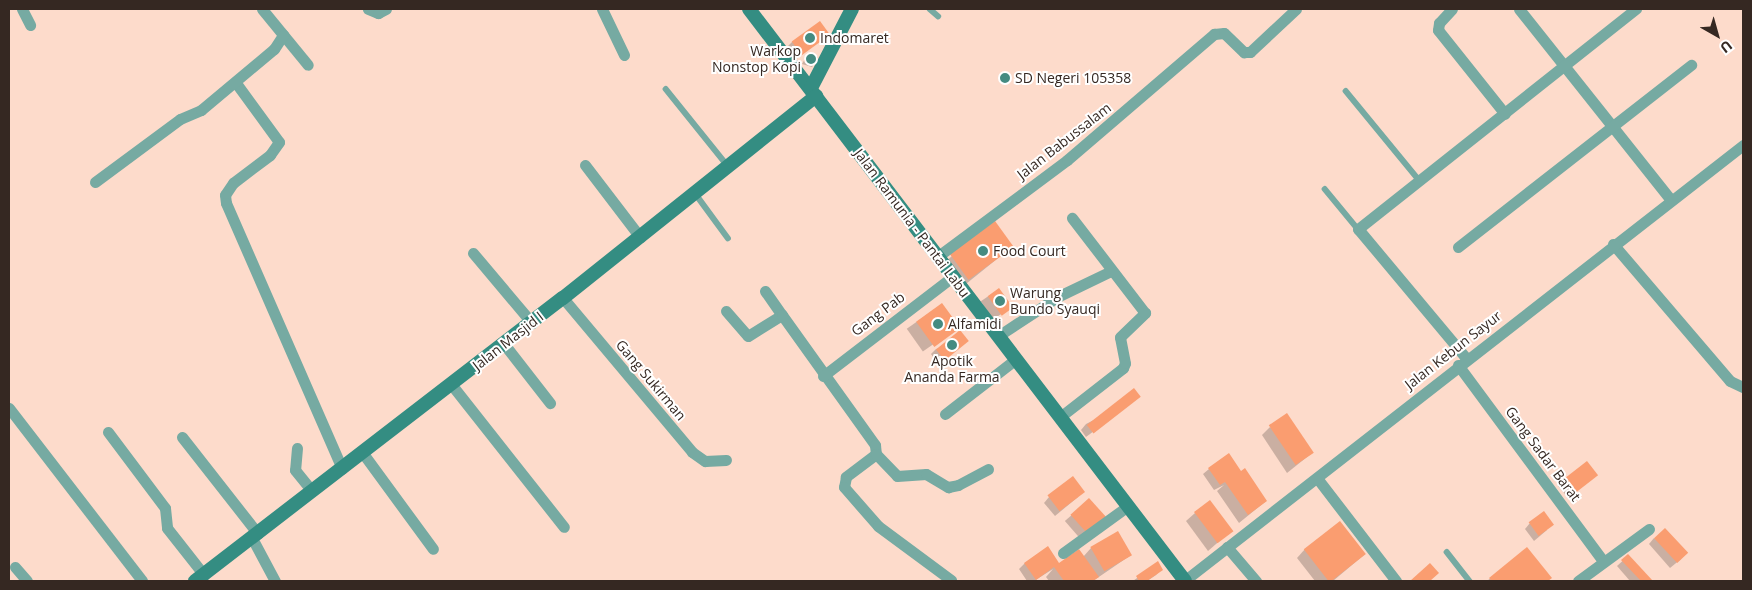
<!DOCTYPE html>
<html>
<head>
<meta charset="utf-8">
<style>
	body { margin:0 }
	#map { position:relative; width:1752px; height:590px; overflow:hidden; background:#fddbcb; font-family:"Open Sans",sans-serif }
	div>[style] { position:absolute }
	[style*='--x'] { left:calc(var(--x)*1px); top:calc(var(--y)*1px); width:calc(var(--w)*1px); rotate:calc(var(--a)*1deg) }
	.shadow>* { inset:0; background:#0003; transform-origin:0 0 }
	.building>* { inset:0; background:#fa9d70; transform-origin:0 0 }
	.service>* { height:5.5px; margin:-2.75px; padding:0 2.75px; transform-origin:2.75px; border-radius:2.75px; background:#76aaa2 }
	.minor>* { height:11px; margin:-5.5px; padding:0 5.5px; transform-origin:5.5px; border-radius:5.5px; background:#76aaa2 }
	.secondary>* { height:14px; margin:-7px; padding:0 7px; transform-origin:7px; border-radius:7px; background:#348d82 }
	.dots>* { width:14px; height:14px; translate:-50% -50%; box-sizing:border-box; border:2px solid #fff; border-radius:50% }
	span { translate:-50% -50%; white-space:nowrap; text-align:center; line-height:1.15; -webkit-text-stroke:4px #fff; paint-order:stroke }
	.poi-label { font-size:14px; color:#352822 }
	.left { translate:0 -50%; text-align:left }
	.right { translate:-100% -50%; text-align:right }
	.street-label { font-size:14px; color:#352822 }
	.frame { position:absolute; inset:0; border:10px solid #352822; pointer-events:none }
	.north { position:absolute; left:1692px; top:10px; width:50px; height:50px; -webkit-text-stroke:4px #fff; paint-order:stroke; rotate:142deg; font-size:14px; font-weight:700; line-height:20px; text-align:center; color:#352822 }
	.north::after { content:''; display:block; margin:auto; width:18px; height:22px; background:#352822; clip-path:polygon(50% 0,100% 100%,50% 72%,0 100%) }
</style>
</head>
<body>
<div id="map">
	<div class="shadow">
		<div style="clip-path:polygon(828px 35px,795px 60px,786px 48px,792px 42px)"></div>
		<div style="clip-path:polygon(807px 55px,814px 64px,812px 67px,802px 64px)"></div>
		<div style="clip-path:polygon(1013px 246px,961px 288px,943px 264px,952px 256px)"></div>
		<div style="left:999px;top:289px;width:22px;height:22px;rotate:56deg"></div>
		<div style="left:942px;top:304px;width:28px;height:43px;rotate:55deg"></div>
		<div style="clip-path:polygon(967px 341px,938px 364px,931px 354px,936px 349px)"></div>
		<div style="clip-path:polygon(1139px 397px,1086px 437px,1081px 430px,1086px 424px)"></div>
		<div style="clip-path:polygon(1270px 427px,1312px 453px,1287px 473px,1262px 435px)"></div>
		<div style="clip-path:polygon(1209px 469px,1240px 473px,1266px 501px,1239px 523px,1217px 491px,1224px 485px,1214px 490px,1203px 474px)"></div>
		<div style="clip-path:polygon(1590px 480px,1568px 498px,1558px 486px,1564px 481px)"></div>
		<div style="clip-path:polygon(1049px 497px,1078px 497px,1055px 516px,1044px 503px)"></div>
		<div style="left:1089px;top:500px;width:23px;height:32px;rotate:49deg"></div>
		<div style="clip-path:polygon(1195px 513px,1231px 531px,1208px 551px,1186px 521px)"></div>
		<div style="clip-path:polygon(1530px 523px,1547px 530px,1534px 541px,1525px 529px)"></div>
		<div style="clip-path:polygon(1654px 538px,1681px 559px,1670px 568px,1649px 544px)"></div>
		<div style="clip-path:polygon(1091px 548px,1131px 555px,1093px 581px,1049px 581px,1046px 577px,1053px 569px,1034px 581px,1027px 581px,1019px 569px,1025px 563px,1059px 565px,1083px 557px)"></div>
		<div style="clip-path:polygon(1305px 549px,1365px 554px,1333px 581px,1315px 581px,1297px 558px)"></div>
		<div style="clip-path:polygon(1527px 549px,1550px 578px,1547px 581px,1487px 581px)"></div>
		<div style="clip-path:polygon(1628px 556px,1651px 581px,1630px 581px,1617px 566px)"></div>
		<div style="clip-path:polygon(1157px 563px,1162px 569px,1156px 575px,1147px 581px,1133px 581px)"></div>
	</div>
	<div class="building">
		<div style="left:820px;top:21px;width:17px;height:35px;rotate:54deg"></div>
		<div style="left:807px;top:53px;width:12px;height:9px;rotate:20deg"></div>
		<div style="left:995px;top:221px;width:32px;height:56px;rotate:54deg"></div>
		<div style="left:999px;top:288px;width:24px;height:14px;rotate:54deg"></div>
		<div style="left:942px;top:303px;width:31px;height:32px;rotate:54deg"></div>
		<div style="left:960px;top:330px;width:14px;height:31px;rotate:51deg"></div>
		<div style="left:1134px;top:388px;width:11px;height:60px;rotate:52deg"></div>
		<div style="left:1287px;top:413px;width:48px;height:22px;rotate:56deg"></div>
		<div style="clip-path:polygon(1229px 453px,1241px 471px,1245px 468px,1267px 501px,1248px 515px,1225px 482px,1220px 485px,1208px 468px)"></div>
		<div style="left:1587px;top:461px;width:18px;height:31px;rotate:52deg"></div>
		<div style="left:1073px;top:476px;width:20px;height:32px;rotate:53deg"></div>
		<div style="left:1089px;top:498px;width:25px;height:25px;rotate:48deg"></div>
		<div style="left:1210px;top:500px;width:39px;height:20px;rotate:53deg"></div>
		<div style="left:1544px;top:511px;width:17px;height:19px;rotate:54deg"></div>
		<div style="left:1340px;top:521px;width:42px;height:46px;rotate:52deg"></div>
		<div style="left:1665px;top:528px;width:34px;height:15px;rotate:47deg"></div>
		<div style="left:1118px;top:531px;width:28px;height:32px;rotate:60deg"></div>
		<div style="clip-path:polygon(1048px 546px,1059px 563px,1079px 549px,1099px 577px,1093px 581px,1064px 581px,1054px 567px,1036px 580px,1024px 563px)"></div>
		<div style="clip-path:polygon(1527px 547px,1552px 578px,1548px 581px,1492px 581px,1489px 578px)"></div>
		<div style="clip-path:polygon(1628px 554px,1653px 581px,1641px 581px,1621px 560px)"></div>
		<div style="clip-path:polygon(1158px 561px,1163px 570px,1147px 581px,1139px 581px,1136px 576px)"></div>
		<div style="clip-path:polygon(1430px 563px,1439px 573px,1430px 581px,1410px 581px)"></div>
	</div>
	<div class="service">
		<div style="--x:930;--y:9;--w:11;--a:41"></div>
		<div style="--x:666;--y:89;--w:99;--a:51.2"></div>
		<div style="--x:1346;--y:91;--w:115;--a:50.6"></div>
		<div style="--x:1325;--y:189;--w:52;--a:50.5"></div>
		<div style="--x:695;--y:193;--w:56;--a:53.7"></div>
		<div style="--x:1447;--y:552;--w:37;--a:52"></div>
	</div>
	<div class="minor">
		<div style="--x:22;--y:9;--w:18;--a:63"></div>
		<div style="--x:262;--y:9;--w:72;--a:50.6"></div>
		<div style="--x:368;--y:9;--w:11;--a:22"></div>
		<div style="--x:378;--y:13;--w:9;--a:-27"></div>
		<div style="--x:602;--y:9;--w:51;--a:64.4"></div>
		<div style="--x:1452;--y:9;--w:19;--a:133"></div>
		<div style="--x:1439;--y:23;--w:7;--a:98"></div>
		<div style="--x:1438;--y:30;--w:107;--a:51.4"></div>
		<div style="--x:1519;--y:9;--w:244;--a:51.5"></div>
		<div style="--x:236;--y:83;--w:73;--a:53.9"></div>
		<div style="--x:279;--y:142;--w:16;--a:125"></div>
		<div style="--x:270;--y:155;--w:46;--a:142.9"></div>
		<div style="--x:233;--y:183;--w:14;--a:124"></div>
		<div style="--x:225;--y:195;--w:8;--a:83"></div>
		<div style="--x:226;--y:203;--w:290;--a:66.4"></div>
		<div style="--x:585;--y:165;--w:91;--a:52.6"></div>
		<div style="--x:95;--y:182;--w:106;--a:-36.5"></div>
		<div style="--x:180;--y:119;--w:23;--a:-23"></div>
		<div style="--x:201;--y:110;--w:95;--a:-39.9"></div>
		<div style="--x:274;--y:49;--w:17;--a:-57"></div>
		<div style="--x:1613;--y:244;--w:180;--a:49.5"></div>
		<div style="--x:1730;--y:381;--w:14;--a:25"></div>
		<div style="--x:1458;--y:247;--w:296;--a:-38"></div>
		<div style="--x:473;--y:253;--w:92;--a:49.9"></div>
		<div style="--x:937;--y:257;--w:162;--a:-36.7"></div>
		<div style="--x:1067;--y:160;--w:194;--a:-40.6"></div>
		<div style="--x:1214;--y:34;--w:10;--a:-6"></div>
		<div style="--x:1224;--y:33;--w:28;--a:44"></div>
		<div style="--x:1244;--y:52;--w:6;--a:0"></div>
		<div style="--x:1250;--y:52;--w:63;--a:-43.1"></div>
		<div style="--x:765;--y:291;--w:29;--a:55"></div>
		<div style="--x:563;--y:298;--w:201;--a:50"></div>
		<div style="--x:692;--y:452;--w:16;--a:35"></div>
		<div style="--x:705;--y:461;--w:21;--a:-3"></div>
		<div style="--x:726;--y:311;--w:33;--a:49"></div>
		<div style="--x:748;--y:336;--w:40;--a:-32"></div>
		<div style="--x:782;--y:315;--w:160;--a:54.4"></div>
		<div style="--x:875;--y:445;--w:9;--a:84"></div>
		<div style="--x:876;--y:454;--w:38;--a:143"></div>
		<div style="--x:846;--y:477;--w:10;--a:101"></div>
		<div style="--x:844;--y:487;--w:52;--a:48.9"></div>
		<div style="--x:878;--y:526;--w:91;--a:36.5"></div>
		<div style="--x:998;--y:336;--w:73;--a:-33.3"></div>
		<div style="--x:1059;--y:296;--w:58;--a:-25.7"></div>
		<div style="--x:504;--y:344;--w:75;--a:52.1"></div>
		<div style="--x:1466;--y:358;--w:168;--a:-129.9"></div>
		<div style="--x:1358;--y:229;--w:355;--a:-38.4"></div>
		<div style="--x:1458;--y:365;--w:244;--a:53.5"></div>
		<div style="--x:823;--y:376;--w:163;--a:-37.5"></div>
		<div style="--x:451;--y:384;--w:182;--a:51.7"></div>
		<div style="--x:9;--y:408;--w:218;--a:52.4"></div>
		<div style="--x:945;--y:414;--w:90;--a:-37.8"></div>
		<div style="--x:1060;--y:417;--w:80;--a:-37.9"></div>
		<div style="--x:1123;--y:368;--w:5;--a:-68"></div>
		<div style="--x:1125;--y:363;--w:26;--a:-101"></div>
		<div style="--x:1120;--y:337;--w:35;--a:-44"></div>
		<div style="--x:1145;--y:313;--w:120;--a:-127.5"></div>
		<div style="--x:108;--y:432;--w:95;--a:53.1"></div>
		<div style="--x:165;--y:508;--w:20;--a:84"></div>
		<div style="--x:167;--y:528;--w:60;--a:51.8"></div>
		<div style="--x:182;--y:437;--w:123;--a:51.9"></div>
		<div style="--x:297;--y:448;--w:22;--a:95"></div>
		<div style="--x:295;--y:470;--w:27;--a:51"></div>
		<div style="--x:362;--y:452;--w:120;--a:53.8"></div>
		<div style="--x:876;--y:454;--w:30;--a:46"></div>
		<div style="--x:897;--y:476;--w:29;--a:-4"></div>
		<div style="--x:926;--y:474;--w:26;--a:31"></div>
		<div style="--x:948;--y:487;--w:10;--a:-11"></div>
		<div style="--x:958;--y:485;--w:34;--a:-28"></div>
		<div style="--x:1317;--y:478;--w:130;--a:52.5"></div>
		<div style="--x:252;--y:538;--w:49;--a:61.9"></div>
		<div style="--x:1227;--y:547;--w:45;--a:49.5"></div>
		<div style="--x:1063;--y:553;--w:80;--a:-35.9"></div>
		<div style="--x:15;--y:567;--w:18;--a:49"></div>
		<div style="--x:1184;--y:581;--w:709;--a:-37.95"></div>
		<div style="--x:1578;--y:581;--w:88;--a:-36.2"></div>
	</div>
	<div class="secondary">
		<div style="--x:749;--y:9;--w:719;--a:52.68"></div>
		<div style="--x:811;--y:88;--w:89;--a:-62.6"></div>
		<div style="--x:195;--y:581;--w:464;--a:-37.6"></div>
		<div style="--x:563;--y:298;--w:324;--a:-38.6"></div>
	</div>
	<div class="dots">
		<div style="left:810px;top:38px;background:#458b81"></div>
		<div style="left:811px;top:59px;background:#458b81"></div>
		<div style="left:1005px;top:78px;background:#458b81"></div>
		<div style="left:983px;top:251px;background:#458b81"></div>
		<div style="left:1000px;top:301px;background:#458b81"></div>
		<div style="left:938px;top:324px;background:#458b81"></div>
		<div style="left:952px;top:345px;background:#458b81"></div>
	</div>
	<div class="poi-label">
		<span class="left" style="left:820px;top:38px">Indomaret</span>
		<span class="right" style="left:801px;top:59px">Warkop<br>Nonstop Kopi</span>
		<span class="left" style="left:1015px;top:78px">SD Negeri 105358</span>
		<span class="left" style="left:993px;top:251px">Food Court</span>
		<span class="left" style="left:1010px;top:301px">Warung<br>Bundo Syauqi</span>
		<span class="left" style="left:948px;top:324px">Alfamidi</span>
		<span style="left:952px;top:369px">Apotik<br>Ananda Farma</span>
	</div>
	<div class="street-label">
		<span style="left:1064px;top:141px;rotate:-38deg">Jalan Babussalam</span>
		<span style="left:912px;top:223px;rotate:53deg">Jalan Ramunia - Pantai Labu</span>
		<span style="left:878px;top:314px;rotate:-37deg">Gang Pab</span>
		<span style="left:508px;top:341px;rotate:-38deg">Jalan Masjid I</span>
		<span style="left:1453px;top:350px;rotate:-38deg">Jalan Kebun Sayur</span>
		<span style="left:651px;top:380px;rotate:50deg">Gang Sukirman</span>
		<span style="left:1543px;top:454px;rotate:53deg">Gang Sadar Barat</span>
	</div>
	<div class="frame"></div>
	<div class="north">U</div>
</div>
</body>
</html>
